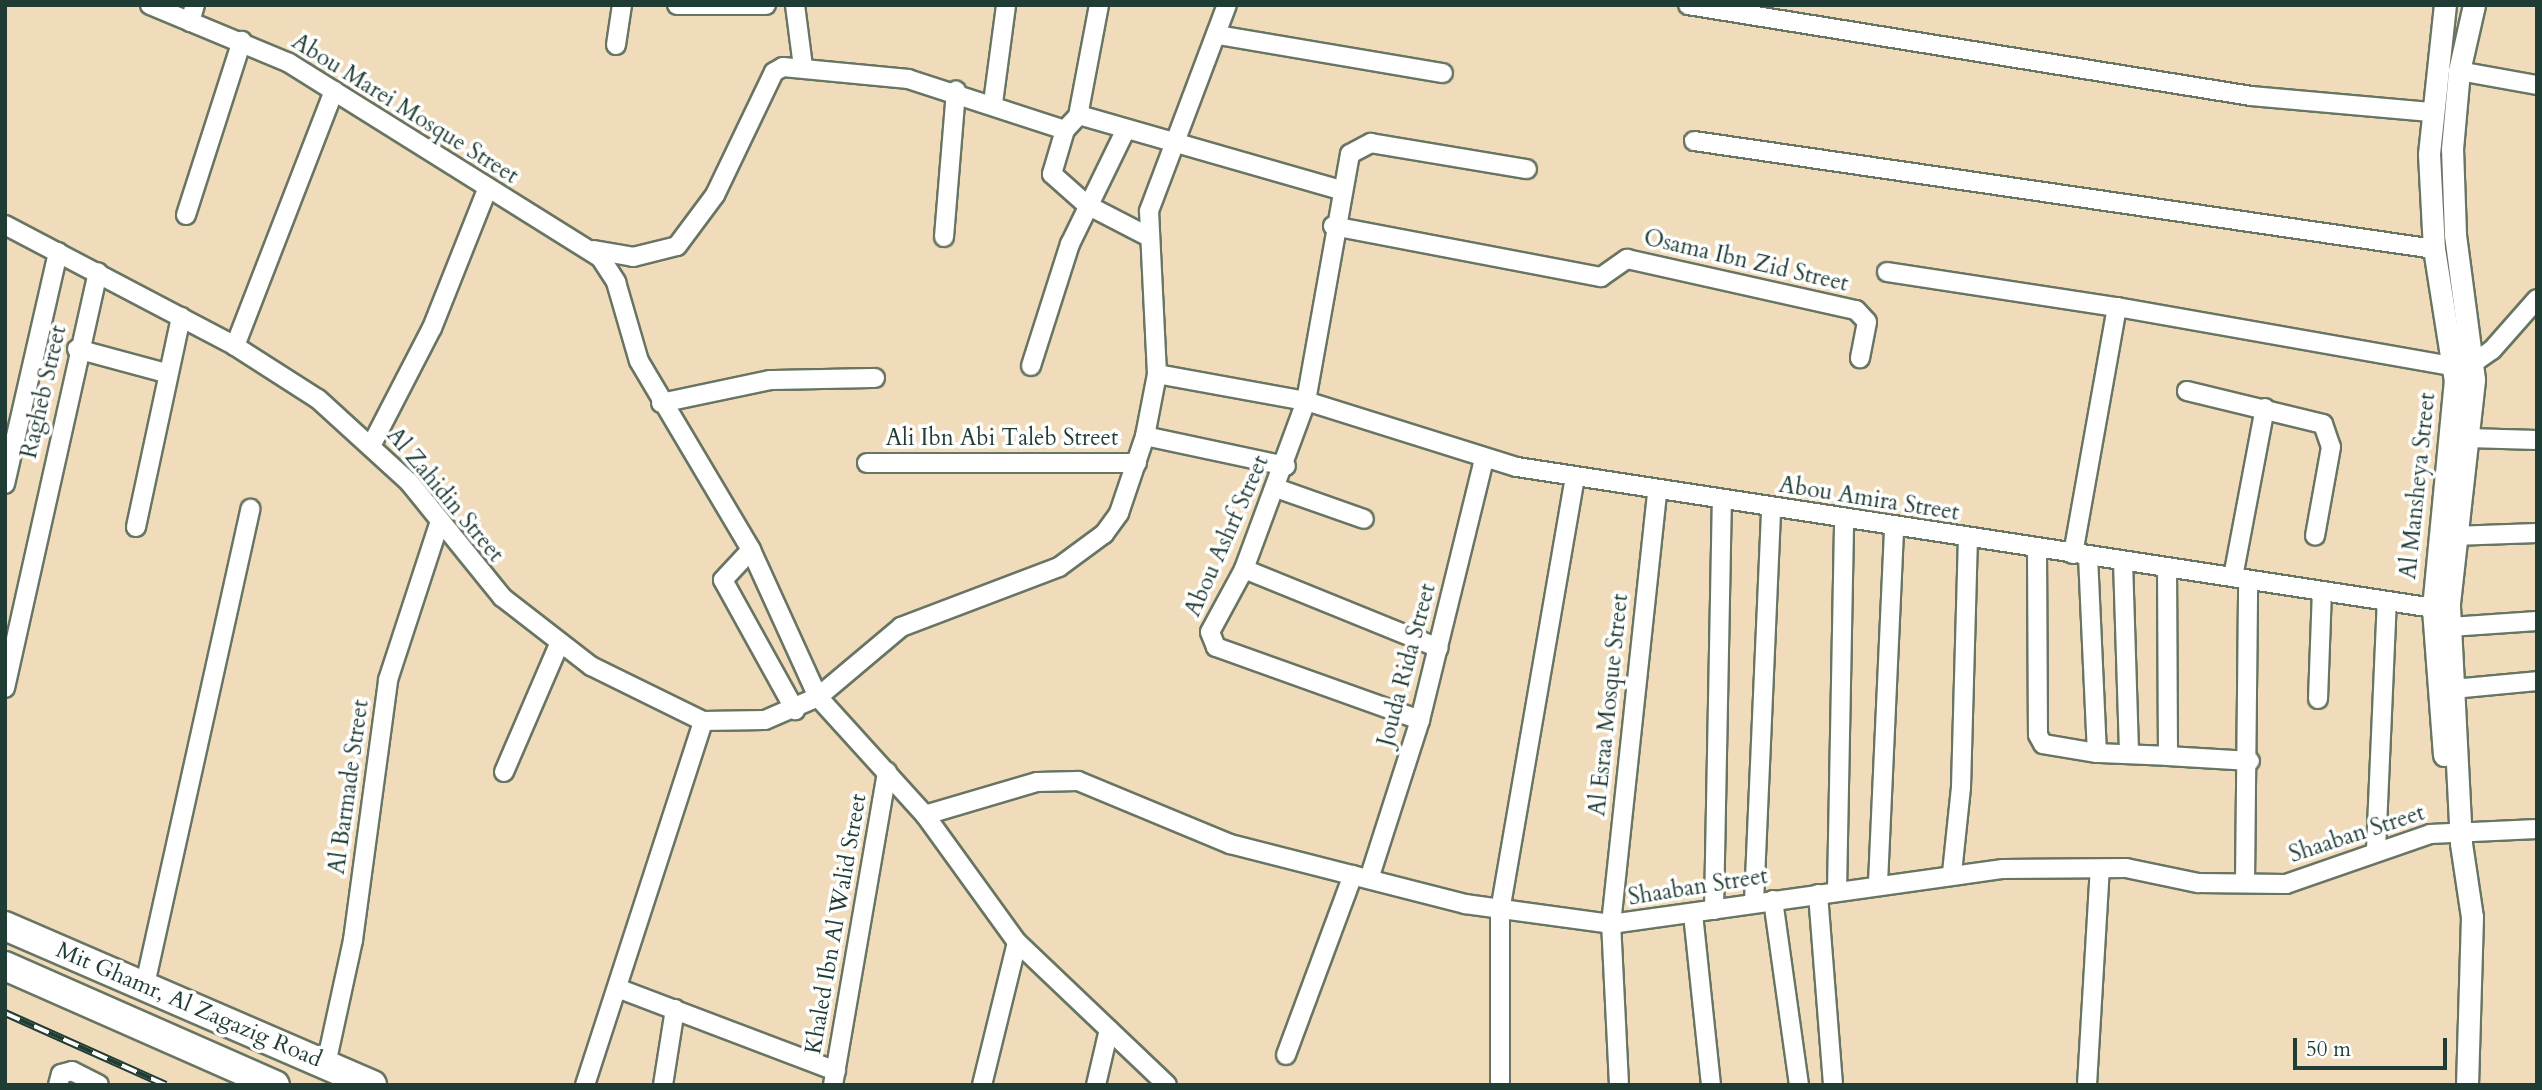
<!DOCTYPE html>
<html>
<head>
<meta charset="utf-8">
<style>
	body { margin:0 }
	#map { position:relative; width:2542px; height:1090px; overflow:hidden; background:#f0dcba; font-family:Cardo,serif }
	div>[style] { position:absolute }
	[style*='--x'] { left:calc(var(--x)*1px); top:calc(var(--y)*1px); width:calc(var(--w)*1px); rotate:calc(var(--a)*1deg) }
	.roads { filter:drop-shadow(2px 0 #687563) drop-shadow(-2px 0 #687563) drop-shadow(0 2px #687563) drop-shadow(0 -2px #687563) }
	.minor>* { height:18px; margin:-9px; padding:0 9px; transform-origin:9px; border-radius:9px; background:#fff }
	.tertiary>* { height:21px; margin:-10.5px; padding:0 10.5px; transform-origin:10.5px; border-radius:10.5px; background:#fff }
	.trunk>* { height:28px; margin:-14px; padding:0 14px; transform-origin:14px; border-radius:14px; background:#fff }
	.rail>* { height:8px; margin-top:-4px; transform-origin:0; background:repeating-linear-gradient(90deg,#fff 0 16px,#1f3d34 0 32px); box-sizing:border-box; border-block:2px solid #1f3d34 }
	span { translate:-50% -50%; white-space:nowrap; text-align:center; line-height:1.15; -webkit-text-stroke:7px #fff; paint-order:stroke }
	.street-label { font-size:23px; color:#1f3d34 }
	.frame { position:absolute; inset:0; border:7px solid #1f3d34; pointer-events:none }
	.scale { position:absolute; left:2293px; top:1038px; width:154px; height:32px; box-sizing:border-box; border:4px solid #1f3d34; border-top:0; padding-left:9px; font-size:21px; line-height:24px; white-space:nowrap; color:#1f3d34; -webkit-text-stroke:5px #fff; paint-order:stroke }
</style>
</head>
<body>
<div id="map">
	<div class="roads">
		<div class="minor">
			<div style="--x:150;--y:5;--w:151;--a:22.6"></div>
			<div style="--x:289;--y:63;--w:367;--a:32"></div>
			<div style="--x:600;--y:257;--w:30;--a:57"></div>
			<div style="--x:616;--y:282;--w:82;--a:73.8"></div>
			<div style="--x:639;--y:361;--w:220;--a:59.3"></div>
			<div style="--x:751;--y:550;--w:162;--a:65.5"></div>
			<div style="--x:818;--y:697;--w:159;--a:47.8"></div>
			<div style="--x:925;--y:815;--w:157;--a:54.1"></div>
			<div style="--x:1017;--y:942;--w:207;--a:43.6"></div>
			<div style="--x:677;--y:5;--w:89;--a:0"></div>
			<div style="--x:795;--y:5;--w:63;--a:82.6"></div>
			<div style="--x:1688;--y:5;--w:570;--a:9.18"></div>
			<div style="--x:2251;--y:96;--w:180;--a:5.1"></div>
			<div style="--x:190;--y:22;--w:18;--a:-74"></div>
			<div style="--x:1218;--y:35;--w:228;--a:9.6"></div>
			<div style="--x:616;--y:45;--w:40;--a:-81.5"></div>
			<div style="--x:2459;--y:71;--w:79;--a:10.2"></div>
			<div style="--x:993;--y:103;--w:99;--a:-82.4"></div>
			<div style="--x:1078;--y:116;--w:113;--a:-79.3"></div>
			<div style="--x:1065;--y:130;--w:46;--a:106.5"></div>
			<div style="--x:1052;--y:174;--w:47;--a:41.5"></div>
			<div style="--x:1087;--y:205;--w:68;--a:27.3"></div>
			<div style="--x:1694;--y:141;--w:748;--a:8.3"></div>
			<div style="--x:186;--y:215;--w:183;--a:-72.2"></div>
			<div style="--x:5;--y:225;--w:260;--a:27.7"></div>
			<div style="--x:235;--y:346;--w:98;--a:32.6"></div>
			<div style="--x:318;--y:399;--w:123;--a:42.4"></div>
			<div style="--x:409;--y:482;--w:148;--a:51"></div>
			<div style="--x:502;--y:597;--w:113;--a:37.8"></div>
			<div style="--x:591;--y:666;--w:125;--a:26.2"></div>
			<div style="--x:703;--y:721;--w:62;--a:-0.9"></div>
			<div style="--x:765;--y:720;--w:58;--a:-23.5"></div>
			<div style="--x:818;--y:697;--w:109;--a:-40.1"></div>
			<div style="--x:901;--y:627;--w:169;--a:-20.8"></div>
			<div style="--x:1059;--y:567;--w:56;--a:-36.3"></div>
			<div style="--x:1104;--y:534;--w:26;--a:-54"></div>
			<div style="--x:1119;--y:513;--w:81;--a:-71.3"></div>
			<div style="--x:1145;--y:436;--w:63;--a:-79"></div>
			<div style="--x:1157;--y:374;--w:163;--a:-92.8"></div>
			<div style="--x:1149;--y:211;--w:220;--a:-69.3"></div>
			<div style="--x:1333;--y:226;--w:273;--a:10.8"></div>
			<div style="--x:1601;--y:277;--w:32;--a:-35"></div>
			<div style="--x:1627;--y:259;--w:235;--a:12.6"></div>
			<div style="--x:1856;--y:310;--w:16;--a:47"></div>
			<div style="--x:1867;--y:322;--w:37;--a:101"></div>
			<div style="--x:944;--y:237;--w:147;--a:-85.3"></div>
			<div style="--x:594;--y:250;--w:40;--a:10"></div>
			<div style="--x:633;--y:257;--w:45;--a:-14"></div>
			<div style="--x:677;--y:246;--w:64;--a:-53.3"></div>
			<div style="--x:715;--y:195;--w:136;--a:-64.4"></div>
			<div style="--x:774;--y:72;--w:10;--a:-29"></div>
			<div style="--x:783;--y:67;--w:126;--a:5.5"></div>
			<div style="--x:908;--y:79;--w:165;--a:18"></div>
			<div style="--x:1065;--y:130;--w:21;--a:-47"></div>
			<div style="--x:1079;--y:115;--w:273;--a:16"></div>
			<div style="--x:1887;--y:272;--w:233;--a:8.7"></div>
			<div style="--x:235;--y:346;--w:274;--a:-68.8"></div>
			<div style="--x:77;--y:349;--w:92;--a:15.1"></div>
			<div style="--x:1031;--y:366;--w:128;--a:-72.3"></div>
			<div style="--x:1070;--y:244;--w:126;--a:-64"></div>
			<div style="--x:1157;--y:374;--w:151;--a:10.3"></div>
			<div style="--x:1306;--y:401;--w:221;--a:17.4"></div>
			<div style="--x:1517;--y:467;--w:927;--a:8.75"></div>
			<div style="--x:2187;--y:391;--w:140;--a:13.6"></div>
			<div style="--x:2323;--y:424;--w:24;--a:71"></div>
			<div style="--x:2331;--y:447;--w:90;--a:100.2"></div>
			<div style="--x:661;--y:403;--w:111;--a:-11.9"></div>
			<div style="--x:770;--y:380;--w:105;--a:-1.1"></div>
			<div style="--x:1145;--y:436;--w:144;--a:12"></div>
			<div style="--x:2468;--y:438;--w:69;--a:1.7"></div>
			<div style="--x:372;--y:444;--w:131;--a:-62.7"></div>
			<div style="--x:432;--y:328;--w:149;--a:-68.3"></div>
			<div style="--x:867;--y:463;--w:270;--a:0"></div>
			<div style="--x:5;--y:484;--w:238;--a:-77.1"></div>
			<div style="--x:1276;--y:488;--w:93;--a:19.4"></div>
			<div style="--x:136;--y:527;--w:215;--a:-77.9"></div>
			<div style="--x:2453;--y:536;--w:84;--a:-2"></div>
			<div style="--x:2037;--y:549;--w:186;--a:89.7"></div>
			<div style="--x:2038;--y:735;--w:10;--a:61"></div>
			<div style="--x:2043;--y:744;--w:55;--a:9.5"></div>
			<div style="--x:2097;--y:753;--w:71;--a:2.4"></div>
			<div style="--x:2168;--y:756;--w:189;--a:-90.3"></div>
			<div style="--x:751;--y:550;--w:41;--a:133"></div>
			<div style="--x:723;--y:580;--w:149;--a:61"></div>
			<div style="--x:2073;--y:554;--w:251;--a:-79.9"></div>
			<div style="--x:2117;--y:307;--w:340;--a:10"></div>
			<div style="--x:2452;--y:366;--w:20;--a:-6"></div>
			<div style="--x:2472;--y:364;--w:24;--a:-35"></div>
			<div style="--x:2492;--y:350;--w:68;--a:-48.6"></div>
			<div style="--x:2088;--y:556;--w:197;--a:87.4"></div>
			<div style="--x:2123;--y:561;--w:193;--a:88.2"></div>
			<div style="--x:1244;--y:569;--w:210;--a:22.1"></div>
			<div style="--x:2233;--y:577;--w:172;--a:-79.3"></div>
			<div style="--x:2450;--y:627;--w:87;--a:-3.9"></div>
			<div style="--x:5;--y:688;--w:426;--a:-77.4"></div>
			<div style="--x:2453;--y:689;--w:84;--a:-5.4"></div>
			<div style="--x:2318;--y:699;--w:108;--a:-87.9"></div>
			<div style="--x:1420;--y:720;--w:217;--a:-160.3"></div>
			<div style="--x:1216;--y:647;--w:16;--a:-112"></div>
			<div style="--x:1210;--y:632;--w:72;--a:-61.6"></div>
			<div style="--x:1244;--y:569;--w:179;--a:-69.7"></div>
			<div style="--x:1306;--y:401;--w:251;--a:-79.9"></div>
			<div style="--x:1350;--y:154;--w:24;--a:-28"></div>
			<div style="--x:1371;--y:143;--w:158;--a:9.5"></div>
			<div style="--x:2168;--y:756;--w:82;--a:3.5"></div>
			<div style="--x:504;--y:772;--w:139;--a:-66.7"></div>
			<div style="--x:925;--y:815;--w:117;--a:-16.4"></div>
			<div style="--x:1037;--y:782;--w:41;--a:-1.4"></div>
			<div style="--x:1078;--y:781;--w:165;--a:22.5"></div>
			<div style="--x:1230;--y:844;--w:243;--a:14.3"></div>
			<div style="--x:1465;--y:904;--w:147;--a:7.8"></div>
			<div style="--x:1611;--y:924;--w:396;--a:-8"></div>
			<div style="--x:2003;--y:869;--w:123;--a:-0.5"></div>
			<div style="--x:2126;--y:868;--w:74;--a:11.8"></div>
			<div style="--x:2198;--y:883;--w:88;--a:0.7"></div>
			<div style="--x:2286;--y:884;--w:152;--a:-19.1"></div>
			<div style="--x:2430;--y:834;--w:107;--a:-2.7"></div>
			<div style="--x:2376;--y:850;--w:249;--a:-87.5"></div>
			<div style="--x:1952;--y:873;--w:86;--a:-84"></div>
			<div style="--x:1961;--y:787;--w:248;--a:-88.4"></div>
			<div style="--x:1369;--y:879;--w:167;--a:-72.2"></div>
			<div style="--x:1420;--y:720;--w:268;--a:-76.2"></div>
			<div style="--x:1878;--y:883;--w:355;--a:-87.4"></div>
			<div style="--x:2245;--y:883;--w:303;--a:-89.4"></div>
			<div style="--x:1837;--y:891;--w:370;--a:-88.9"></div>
			<div style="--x:1818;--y:894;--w:192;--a:85.5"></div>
			<div style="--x:1773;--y:900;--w:187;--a:82"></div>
			<div style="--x:1754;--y:902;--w:393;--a:-87.5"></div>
			<div style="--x:1714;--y:910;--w:409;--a:-88.9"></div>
			<div style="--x:1693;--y:914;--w:172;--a:84"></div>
			<div style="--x:144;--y:989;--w:492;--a:-77.5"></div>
			<div style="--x:620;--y:989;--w:231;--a:20.8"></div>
			<div style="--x:1286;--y:1055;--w:192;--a:-69.6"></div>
			<div style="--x:326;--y:1064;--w:127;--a:-77.7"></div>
			<div style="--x:353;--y:940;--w:262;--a:-82.3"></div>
			<div style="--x:388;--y:680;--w:167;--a:-71.9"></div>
			<div style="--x:58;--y:1085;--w:11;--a:-75"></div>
			<div style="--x:61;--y:1074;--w:11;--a:-15"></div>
			<div style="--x:72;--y:1071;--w:30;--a:27"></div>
			<div style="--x:585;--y:1085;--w:383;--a:-72"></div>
			<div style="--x:663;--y:1085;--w:77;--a:-81"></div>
			<div style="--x:833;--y:1085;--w:318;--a:-80.2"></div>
			<div style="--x:982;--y:1085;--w:147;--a:-76.2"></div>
			<div style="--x:1096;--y:1085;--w:57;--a:-76.9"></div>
			<div style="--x:1500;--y:1085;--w:174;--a:-90"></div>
			<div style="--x:1500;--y:911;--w:441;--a:-80.2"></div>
			<div style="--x:1619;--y:1085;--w:161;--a:-92.8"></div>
			<div style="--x:1611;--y:924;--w:436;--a:-83.9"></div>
			<div style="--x:2087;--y:1085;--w:216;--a:-86.6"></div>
		</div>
		<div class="tertiary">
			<div style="--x:2444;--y:755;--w:147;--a:-94.3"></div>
			<div style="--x:2433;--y:608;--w:228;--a:-84.5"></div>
			<div style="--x:2455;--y:381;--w:134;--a:-99"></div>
			<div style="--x:2434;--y:249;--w:95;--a:-93"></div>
			<div style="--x:2429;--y:154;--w:150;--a:-83.9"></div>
			<div style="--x:2467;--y:1085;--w:168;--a:-88.3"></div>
			<div style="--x:2472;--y:917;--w:75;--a:-98.5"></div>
			<div style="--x:2461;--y:843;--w:240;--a:-92.9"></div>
			<div style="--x:2449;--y:603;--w:225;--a:-83.6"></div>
			<div style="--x:2474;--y:379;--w:146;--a:-97.5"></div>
			<div style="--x:2455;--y:234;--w:85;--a:-92"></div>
			<div style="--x:2452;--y:149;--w:78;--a:-84.9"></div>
			<div style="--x:2459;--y:71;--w:68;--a:-77.2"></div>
		</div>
		<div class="trunk">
			<div style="--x:5;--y:926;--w:400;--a:23.4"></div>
			<div style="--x:5;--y:966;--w:295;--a:23.8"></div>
		</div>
	</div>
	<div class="rail">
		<div style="--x:5;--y:1013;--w:176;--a:24.1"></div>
	</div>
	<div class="street-label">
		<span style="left:405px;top:109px;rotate:32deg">Abou Marei Mosque Street</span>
		<span style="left:1746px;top:261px;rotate:13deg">Osama Ibn Zid Street</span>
		<span style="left:44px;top:392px;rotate:-77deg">Ragheb Street</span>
		<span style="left:1002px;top:438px">Ali Ibn Abi Taleb Street</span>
		<span style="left:2418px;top:486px;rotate:-84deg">Al Mansheya Street</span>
		<span style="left:445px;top:495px;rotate:50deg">Al Zahidin Street</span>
		<span style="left:1869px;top:499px;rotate:9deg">Abou Amira Street</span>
		<span style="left:1227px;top:536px;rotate:-66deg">Abou Ashrf Street</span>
		<span style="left:1407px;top:665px;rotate:-75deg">Jouda Rida Street</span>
		<span style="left:1609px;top:705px;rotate:-84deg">Al Esraa Mosque Street</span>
		<span style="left:349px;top:787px;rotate:-82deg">Al Barmade Street</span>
		<span style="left:2357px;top:834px;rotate:-18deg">Shaaban Street</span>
		<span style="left:1698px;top:887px;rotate:-9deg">Shaaban Street</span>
		<span style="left:836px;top:924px;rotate:-80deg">Khaled Ibn Al Walid Street</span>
		<span style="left:189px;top:1005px;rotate:23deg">Mit Ghamr, Al Zagazig Road</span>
	</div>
	<div class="frame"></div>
	<div class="scale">50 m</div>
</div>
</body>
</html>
